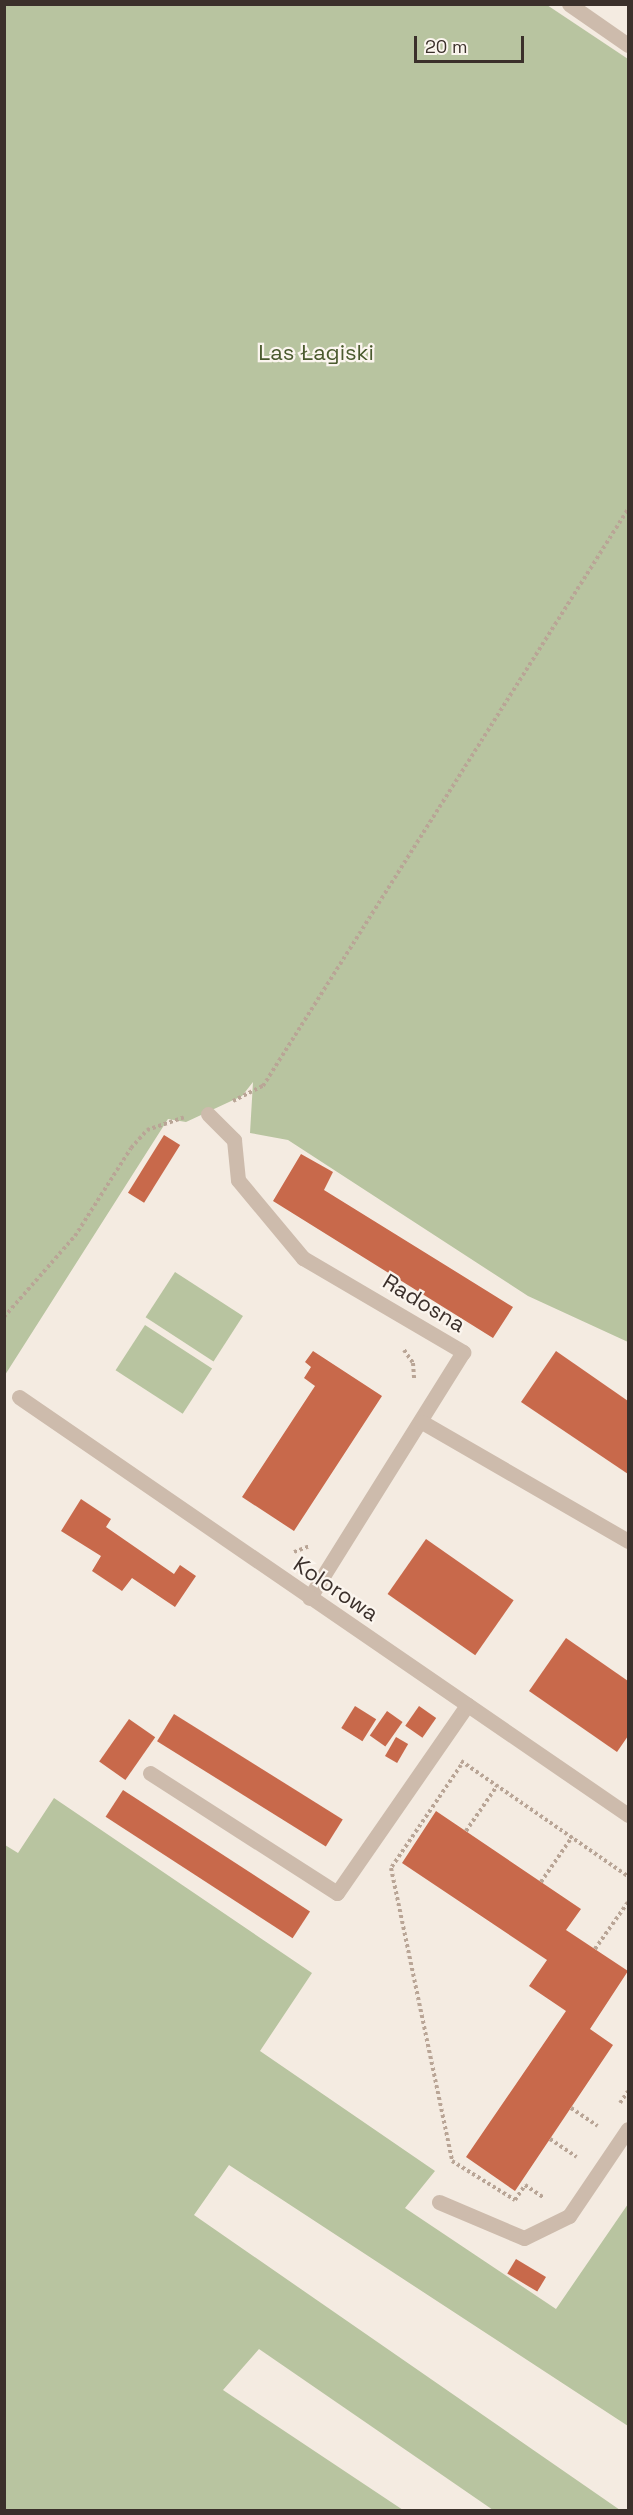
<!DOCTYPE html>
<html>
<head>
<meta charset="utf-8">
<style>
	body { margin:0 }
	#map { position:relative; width:633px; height:2515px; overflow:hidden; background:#f4ebe1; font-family:"Space Grotesk",sans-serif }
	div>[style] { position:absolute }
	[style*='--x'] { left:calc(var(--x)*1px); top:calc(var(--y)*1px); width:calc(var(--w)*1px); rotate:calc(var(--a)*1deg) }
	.green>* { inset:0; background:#b8c4a0; transform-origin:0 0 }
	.building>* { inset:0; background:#c8694b; transform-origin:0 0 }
	.path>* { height:4px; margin-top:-2px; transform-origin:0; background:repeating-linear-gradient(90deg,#b9a596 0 3px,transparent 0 6px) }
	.service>* { height:15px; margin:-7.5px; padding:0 7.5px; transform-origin:7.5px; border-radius:7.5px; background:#cdbbac }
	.minor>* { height:15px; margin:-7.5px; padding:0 7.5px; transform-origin:7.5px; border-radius:7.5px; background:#cdbbac }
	span { translate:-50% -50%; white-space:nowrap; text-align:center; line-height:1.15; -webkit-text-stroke:4.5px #fbf5ee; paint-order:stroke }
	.park-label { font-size:22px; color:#4a5a2e }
	.street-label { font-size:22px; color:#3b302b }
	.frame { position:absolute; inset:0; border:6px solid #3b302b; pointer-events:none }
	.scale { position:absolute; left:414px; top:36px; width:110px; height:27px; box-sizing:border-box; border:3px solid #3b302b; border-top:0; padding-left:8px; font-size:18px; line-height:21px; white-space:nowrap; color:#3b302b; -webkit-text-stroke:4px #fbf5ee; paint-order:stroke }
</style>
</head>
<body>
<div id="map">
	<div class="green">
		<div style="clip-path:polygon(5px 5px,547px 5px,628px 59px,628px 1342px,528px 1296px,288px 1140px,250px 1133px,253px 1082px,242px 1096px,186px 1122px,168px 1119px,5px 1375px)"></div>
		<div style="left:175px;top:1272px;width:81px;height:54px;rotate:33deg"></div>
		<div style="left:145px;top:1325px;width:80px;height:54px;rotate:33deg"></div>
		<div style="clip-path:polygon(54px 1798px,312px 1973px,260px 2051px,435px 2171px,405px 2208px,556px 2309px,628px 2204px,628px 2426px,229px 2165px,194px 2215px,620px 2510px,493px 2510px,259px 2349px,223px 2390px,403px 2510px,5px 2510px,5px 1845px,18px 1853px)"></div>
	</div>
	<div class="building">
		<div style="left:164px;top:1135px;width:19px;height:68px;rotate:32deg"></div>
		<div style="clip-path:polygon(301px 1154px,333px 1172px,324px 1190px,513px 1307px,493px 1338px,273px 1201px)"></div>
		<div style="clip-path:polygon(313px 1351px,382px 1396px,294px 1531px,242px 1497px,315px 1386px,304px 1378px,311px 1367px,305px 1362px)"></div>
		<div style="clip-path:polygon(556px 1351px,628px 1401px,628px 1474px,521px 1402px)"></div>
		<div style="clip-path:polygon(81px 1499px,111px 1519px,106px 1527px,174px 1574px,180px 1565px,196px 1576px,175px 1607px,132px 1578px,122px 1591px,92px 1571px,101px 1556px,61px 1531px)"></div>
		<div style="left:426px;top:1539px;width:107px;height:67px;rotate:35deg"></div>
		<div style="clip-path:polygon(566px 1638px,628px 1681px,628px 1736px,617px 1752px,529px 1691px)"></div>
		<div style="left:355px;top:1706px;width:25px;height:26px;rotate:32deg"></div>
		<div style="left:419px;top:1706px;width:21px;height:24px;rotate:35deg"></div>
		<div style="left:387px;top:1711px;width:19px;height:30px;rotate:35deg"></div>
		<div style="left:174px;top:1714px;width:199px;height:32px;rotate:32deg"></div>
		<div style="left:129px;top:1719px;width:32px;height:52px;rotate:35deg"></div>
		<div style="left:396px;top:1737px;width:14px;height:22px;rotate:30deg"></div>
		<div style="left:123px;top:1790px;width:223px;height:32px;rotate:33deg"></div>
		<div style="clip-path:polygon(436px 1811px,581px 1909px,566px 1930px,628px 1971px,590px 2029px,613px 2045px,515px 2191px,466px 2157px,566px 2011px,529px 1986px,547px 1960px,402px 1863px)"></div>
		<div style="left:516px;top:2259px;width:35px;height:17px;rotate:31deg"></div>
	</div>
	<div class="path">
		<div style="--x:233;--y:1101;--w:34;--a:-27"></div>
		<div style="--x:263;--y:1086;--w:683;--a:-57.68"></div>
		<div style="--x:4;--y:1317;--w:108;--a:-48.8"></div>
		<div style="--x:75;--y:1236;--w:104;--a:-57.5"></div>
		<div style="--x:131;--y:1148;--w:24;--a:-48"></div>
		<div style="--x:147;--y:1130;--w:39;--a:-19"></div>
		<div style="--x:404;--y:1350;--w:16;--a:55"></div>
		<div style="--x:413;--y:1363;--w:16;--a:86"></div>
		<div style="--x:294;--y:1552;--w:17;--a:-21"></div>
		<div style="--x:461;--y:1761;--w:203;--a:34.6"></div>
		<div style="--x:461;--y:1765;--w:125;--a:124.2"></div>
		<div style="--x:391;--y:1868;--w:299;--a:78.2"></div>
		<div style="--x:452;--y:2161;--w:74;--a:31.8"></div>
		<div style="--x:515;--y:2200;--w:18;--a:-56"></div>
		<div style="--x:525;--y:2185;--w:23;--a:34"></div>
		<div style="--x:466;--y:1831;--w:55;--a:-55.4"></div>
		<div style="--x:541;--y:1882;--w:55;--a:-55.4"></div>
		<div style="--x:595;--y:1949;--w:57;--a:-54.9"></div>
		<div style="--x:620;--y:2103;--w:14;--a:-56"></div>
		<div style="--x:571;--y:2108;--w:32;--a:34"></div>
		<div style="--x:550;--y:2139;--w:32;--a:34"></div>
	</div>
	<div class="service">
		<div style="--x:150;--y:1773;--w:222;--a:32.7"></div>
		<div style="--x:337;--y:1893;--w:229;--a:-55.3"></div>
	</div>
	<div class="minor">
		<div style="--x:569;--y:4;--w:72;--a:34.8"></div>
		<div style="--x:208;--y:1114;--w:37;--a:45"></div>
		<div style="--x:234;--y:1140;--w:40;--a:84.3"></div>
		<div style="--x:238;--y:1180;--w:102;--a:50.2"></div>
		<div style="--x:303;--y:1258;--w:186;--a:30.4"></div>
		<div style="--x:463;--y:1352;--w:290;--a:122"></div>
		<div style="--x:19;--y:1397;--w:739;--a:34.46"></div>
		<div style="--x:422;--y:1422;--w:238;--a:30"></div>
		<div style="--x:439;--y:2202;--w:92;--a:23"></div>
		<div style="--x:524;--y:2238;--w:50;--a:-26.1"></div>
		<div style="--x:569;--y:2216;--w:105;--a:-55.9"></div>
	</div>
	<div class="park-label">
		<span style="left:316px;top:353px">Las Łagiski</span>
	</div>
	<div class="street-label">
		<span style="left:424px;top:1303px;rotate:31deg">Radosna</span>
		<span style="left:336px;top:1589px;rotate:34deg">Kolorowa</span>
	</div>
	<div class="frame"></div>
	<div class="scale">20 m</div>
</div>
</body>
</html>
